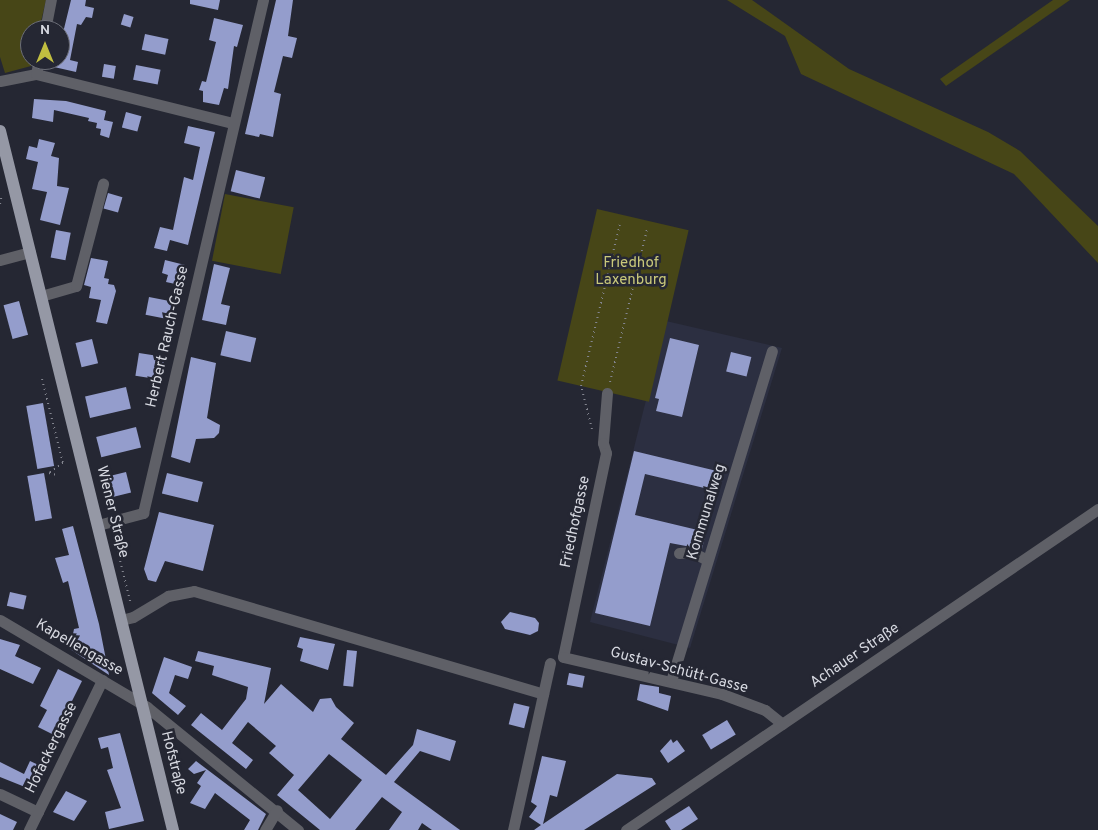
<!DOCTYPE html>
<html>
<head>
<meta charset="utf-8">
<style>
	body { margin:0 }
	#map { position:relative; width:1098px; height:830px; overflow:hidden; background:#252733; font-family:Overpass,sans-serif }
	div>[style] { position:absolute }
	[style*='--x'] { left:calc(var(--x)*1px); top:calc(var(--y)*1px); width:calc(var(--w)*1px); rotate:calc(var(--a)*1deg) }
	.built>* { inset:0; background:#2c2f41 }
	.green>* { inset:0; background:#474617; transform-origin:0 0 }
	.building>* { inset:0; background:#949dcc; transform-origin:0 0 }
	.path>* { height:2px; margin-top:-1px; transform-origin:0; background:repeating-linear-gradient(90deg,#83858f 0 1px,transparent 0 5px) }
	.minor>* { height:11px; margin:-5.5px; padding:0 5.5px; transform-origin:5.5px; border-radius:5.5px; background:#5f6067 }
	.major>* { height:12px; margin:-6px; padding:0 6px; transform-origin:6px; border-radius:6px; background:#9598a5 }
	span { translate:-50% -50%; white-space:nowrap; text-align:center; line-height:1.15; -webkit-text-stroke:5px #252733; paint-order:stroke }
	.park-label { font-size:15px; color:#c9c87a }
	.street-label { font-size:15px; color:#d6d8e0 }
	.north { position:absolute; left:20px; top:20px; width:50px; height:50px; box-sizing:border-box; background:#252733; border:1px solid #6c6e78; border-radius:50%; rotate:0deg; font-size:14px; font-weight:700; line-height:20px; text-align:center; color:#d6d8e0 }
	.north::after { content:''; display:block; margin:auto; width:18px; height:22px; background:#c1be40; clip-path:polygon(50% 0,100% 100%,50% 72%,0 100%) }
</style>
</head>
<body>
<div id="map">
	<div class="built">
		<div style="clip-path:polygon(666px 321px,782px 348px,690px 648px,590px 622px)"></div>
	</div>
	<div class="green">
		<div style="clip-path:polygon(0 0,46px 0,39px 30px,30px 30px,31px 66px,5px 73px,0 57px)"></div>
		<div style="clip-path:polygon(727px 0,752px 0,849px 69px,988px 132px,1020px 151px,1098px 226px,1098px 263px,1014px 174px,801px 74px,785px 36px)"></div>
		<div style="clip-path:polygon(1053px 0,1070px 0,946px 86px,940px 79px)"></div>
		<div style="left:225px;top:194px;width:70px;height:68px;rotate:11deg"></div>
		<div style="left:597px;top:209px;width:94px;height:176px;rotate:13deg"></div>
	</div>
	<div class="building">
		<div style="clip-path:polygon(71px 0,86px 0,85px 6px,94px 8px,92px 18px,86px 17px,81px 25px,77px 24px,70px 60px,78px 62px,76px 72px,54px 67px,55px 60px,60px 60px,60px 45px)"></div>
		<div style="clip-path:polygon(190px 0,220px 0,218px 10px,190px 4px)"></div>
		<div style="clip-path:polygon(276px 0,293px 0,288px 36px,297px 38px,292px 58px,283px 56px,274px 92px,281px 94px,273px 137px,260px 134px,259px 137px,245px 134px)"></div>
		<div style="left:124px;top:14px;width:10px;height:11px;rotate:17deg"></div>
		<div style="clip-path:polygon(214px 18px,243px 25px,237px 47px,234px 46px,228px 89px,224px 88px,219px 105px,203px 102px,203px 91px,199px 90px,202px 81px,206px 82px,216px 42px,209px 40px)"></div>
		<div style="left:145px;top:34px;width:24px;height:16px;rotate:12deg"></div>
		<div style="left:104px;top:64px;width:12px;height:13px;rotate:9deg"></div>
		<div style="left:136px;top:65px;width:25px;height:15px;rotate:11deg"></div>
		<div style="clip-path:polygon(34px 99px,66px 101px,106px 111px,104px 120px,113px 122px,109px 138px,100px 135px,101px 129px,96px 128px,97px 123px,88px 121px,89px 118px,54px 110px,53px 122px,32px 118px)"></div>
		<div style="left:126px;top:112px;width:16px;height:16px;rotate:15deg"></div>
		<div style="clip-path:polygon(188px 126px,215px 132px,188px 245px,170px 240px,167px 251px,154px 248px,160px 227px,173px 230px,184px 177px,193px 180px,200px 147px,184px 143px)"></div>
		<div style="clip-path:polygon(39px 139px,55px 143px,51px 156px,59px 158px,57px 186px,69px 188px,60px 225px,40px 220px,47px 192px,32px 189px,38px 162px,26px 159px,29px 146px,37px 148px)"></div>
		<div style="left:236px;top:170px;width:30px;height:22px;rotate:14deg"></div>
		<div style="left:108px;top:193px;width:15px;height:16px;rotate:16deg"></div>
		<div style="left:56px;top:230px;width:15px;height:28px;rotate:11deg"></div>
		<div style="clip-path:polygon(91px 258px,108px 261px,104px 278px,109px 279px,108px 284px,114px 285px,116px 291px,107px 324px,96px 322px,101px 300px,89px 298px,91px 287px,84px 285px)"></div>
		<div style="clip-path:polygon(165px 260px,185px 265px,180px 285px,166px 282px,168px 275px,162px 273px)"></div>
		<div style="clip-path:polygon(214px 264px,230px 268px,221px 304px,230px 306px,226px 325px,202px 320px)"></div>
		<div style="left:149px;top:297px;width:26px;height:18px;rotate:11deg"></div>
		<div style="left:19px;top:301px;width:35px;height:16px;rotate:75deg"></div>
		<div style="left:226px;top:331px;width:31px;height:25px;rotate:13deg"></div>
		<div style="clip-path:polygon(670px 338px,699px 345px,682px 417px,656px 411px,659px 399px,655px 398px)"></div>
		<div style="left:92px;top:339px;width:25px;height:17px;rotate:76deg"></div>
		<div style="left:731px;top:352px;width:21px;height:20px;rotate:14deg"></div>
		<div style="left:139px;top:353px;width:26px;height:23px;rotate:9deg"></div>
		<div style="clip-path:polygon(191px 357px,216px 363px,207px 418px,220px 425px,219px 433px,214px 438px,196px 439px,190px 463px,171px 457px)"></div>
		<div style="left:126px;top:387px;width:22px;height:42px;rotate:77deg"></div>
		<div style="left:43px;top:403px;width:64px;height:17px;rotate:80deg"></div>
		<div style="left:136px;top:427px;width:21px;height:41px;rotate:76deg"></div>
		<div style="clip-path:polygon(634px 451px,721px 472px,717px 491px,645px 474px,635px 515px,706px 532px,702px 549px,670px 543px,650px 626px,595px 613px)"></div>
		<div style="left:126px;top:472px;width:21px;height:21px;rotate:76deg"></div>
		<div style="left:44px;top:473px;width:46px;height:17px;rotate:80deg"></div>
		<div style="left:167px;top:473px;width:37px;height:21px;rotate:14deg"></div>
		<div style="clip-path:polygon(159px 512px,214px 525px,203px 571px,165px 561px,156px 582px,148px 580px,144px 569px)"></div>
		<div style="clip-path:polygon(73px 526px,99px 624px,109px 675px,70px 649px,74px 629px,79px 628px,68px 581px,63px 583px,55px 558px,69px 555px,62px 529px)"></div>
		<div style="left:10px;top:592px;width:17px;height:14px;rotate:13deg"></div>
		<div style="clip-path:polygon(510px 612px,535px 618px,539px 623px,538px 631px,530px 635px,505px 629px,501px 622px)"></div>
		<div style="clip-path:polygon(300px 637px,335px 644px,328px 670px,300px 661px,303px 649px,297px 647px)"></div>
		<div style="clip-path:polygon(0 639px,20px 645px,15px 656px,41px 668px,33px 684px,0 669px)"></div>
		<div style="left:347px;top:650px;width:10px;height:36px;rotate:6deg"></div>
		<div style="clip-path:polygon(evenodd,198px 651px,271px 668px,264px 704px,281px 684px,313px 712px,320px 699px,331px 698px,336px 707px,354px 723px,341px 739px,386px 775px,413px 745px,417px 729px,456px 741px,450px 761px,420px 751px,394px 782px,460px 830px,432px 830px,422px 823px,418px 830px,389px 830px,402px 812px,382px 797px,355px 830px,320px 830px,277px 795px,294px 775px,269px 753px,276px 746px,248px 722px,232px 743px,253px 760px,246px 769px,191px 725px,201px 713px,222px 730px,246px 699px,248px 687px,212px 675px,214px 666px,195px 661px,198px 651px,329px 754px,362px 780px,330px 819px,298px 790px,329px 754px)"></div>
		<div style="clip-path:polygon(164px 657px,192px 667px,188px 679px,175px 675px,169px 693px,186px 706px,178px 715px,152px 693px)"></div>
		<div style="clip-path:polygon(58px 669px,82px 681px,62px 721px,65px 723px,58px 737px,38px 727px,47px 710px,40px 706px)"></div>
		<div style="left:569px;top:673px;width:16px;height:12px;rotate:11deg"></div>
		<div style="clip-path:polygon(640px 684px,659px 687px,659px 693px,671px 696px,668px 711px,637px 700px)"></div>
		<div style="left:514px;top:703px;width:16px;height:22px;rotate:14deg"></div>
		<div style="left:727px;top:720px;width:17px;height:29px;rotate:59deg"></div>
		<div style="clip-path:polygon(120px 733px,144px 821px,109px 829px,105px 812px,121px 808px,107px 770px,113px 768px,108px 747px,101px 749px,98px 738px)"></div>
		<div style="clip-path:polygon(671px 739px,673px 743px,677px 740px,685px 751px,668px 763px,660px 751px)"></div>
		<div style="clip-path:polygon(542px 756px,566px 761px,557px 797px,550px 795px,543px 824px,617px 774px,652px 778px,656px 784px,584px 830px,534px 830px,541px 825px,529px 817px,537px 806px,531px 802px)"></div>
		<div style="clip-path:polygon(30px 761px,45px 768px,35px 791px,0 777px,0 762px,24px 774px)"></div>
		<div style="clip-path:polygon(196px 761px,266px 814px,258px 830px,244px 830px,250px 820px,215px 793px,205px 809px,190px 803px,201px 786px,197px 783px,206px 770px,194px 774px,188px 769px)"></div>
		<div style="clip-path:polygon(66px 791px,87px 801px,74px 821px,53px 812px)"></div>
		<div style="clip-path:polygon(689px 806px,698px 819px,681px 830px,671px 830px,665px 821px)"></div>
		<div style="clip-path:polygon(0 814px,17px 822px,13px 830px,0 830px)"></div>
	</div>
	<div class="path">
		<div style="--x:0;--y:204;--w:10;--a:-79"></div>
		<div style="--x:42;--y:379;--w:87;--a:76"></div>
		<div style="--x:63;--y:463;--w:17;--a:144"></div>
		<div style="--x:49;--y:473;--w:8;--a:14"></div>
		<div style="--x:610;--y:382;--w:157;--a:-76.4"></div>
		<div style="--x:592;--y:429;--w:44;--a:-104.3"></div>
		<div style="--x:581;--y:386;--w:168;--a:-76.5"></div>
		<div style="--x:113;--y:532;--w:75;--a:76.1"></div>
	</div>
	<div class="minor">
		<div style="--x:45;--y:30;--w:31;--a:-79"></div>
		<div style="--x:36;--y:74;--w:14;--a:-78"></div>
		<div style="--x:0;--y:81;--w:37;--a:-11"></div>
		<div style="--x:36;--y:74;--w:202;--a:14"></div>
		<div style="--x:0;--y:260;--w:31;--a:-15"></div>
		<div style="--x:41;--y:296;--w:36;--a:-16"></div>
		<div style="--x:76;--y:286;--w:106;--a:-75.2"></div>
		<div style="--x:607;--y:393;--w:50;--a:94.6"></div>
		<div style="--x:603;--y:443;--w:10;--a:73"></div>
		<div style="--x:606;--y:453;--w:208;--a:101.9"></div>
		<div style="--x:563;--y:657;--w:163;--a:13.1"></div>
		<div style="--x:722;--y:694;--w:46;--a:20.4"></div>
		<div style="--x:765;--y:710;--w:22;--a:39"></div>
		<div style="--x:98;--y:525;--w:47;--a:-14.9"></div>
		<div style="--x:143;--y:513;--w:527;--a:-76.83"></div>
		<div style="--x:679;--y:553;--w:13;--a:-4"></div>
		<div style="--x:692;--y:552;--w:17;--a:28"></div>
		<div style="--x:0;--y:620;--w:171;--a:30.6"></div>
		<div style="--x:147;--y:707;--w:195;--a:39.2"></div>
		<div style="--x:121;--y:620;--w:12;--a:-14"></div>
		<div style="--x:133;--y:617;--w:41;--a:-31"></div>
		<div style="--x:168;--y:596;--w:26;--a:-11"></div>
		<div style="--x:194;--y:591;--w:364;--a:16.4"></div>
		<div style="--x:671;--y:681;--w:345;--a:-73"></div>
		<div style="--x:0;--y:794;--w:42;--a:25.3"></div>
		<div style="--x:29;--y:830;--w:167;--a:-64"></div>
		<div style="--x:265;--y:830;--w:23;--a:-59"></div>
		<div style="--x:513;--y:830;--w:171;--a:-77.5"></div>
		<div style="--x:626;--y:830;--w:571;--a:-34.22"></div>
	</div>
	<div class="major">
		<div style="--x:0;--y:131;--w:720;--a:76.1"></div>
	</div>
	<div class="park-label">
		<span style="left:631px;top:272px">Friedhof<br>Laxenburg</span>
	</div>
	<div class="street-label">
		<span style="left:168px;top:337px;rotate:-77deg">Herbert Rauch-Gasse</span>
		<span style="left:112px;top:512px;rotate:76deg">Wiener Straße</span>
		<span style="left:707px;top:512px;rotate:-73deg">Kommunalweg</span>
		<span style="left:576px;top:522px;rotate:-78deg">Friedhofgasse</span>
		<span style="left:79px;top:648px;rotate:30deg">Kapellengasse</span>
		<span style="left:855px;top:656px;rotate:-34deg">Achauer Straße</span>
		<span style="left:679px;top:671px;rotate:15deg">Gustav-Schütt-Gasse</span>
		<span style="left:52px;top:748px;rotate:-64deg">Hofackergasse</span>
		<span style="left:173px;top:763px;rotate:76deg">Hofstraße</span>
	</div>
	<div class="north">N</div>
</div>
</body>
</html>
